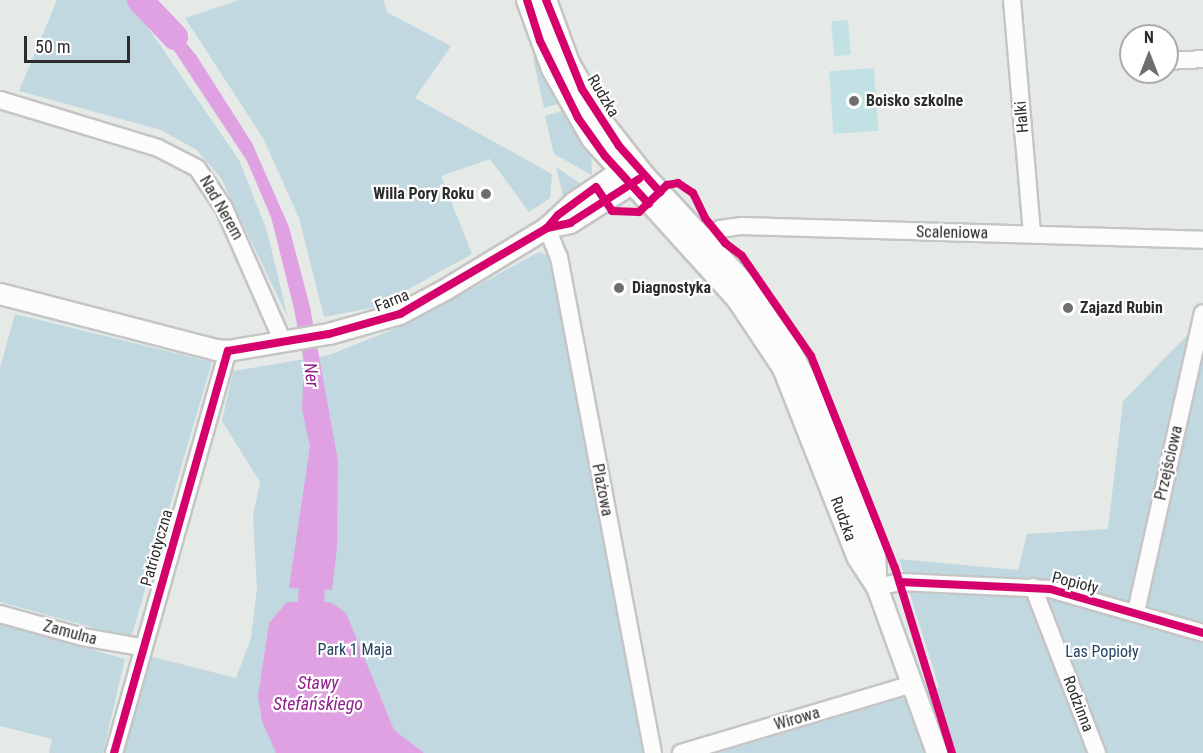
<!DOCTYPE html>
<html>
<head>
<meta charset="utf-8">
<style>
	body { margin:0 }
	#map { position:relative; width:1203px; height:753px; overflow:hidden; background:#e5eae6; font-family:"Roboto Condensed",sans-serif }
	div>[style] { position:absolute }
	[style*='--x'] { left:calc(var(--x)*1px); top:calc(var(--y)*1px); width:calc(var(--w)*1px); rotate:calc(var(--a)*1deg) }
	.green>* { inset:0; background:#c2d8e0 }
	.pitch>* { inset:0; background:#c1e1e4; transform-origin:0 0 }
	.water>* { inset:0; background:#e0a1e2 }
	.river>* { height:26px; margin:-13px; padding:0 13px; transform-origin:13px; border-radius:13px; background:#e0a1e2 }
	.roads { filter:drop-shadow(2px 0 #c4c5c4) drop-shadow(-2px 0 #c4c5c4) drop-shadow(0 2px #c4c5c4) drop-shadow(0 -2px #c4c5c4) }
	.minor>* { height:16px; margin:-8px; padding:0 8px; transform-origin:8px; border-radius:8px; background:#fbfcfb }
	.tertiary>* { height:20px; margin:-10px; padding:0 10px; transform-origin:10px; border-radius:10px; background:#fbfcfb }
	.cycleway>* { height:8px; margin:-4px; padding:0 4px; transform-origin:4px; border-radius:4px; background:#d6006c }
	.dots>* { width:16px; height:16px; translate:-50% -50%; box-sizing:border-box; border:3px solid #fff; border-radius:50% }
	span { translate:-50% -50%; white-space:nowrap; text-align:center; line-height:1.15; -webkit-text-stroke:4.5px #fff; paint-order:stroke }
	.street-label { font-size:16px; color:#2d2d2d }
	.poi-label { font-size:16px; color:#2d2d2d; font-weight:700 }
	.left { translate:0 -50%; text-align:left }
	.right { translate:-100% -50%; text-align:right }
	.park-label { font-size:16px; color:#244463 }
	.water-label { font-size:18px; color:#901f8b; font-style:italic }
	.north { position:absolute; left:1119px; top:24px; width:60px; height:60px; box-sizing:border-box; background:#fff; border:2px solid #ababab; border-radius:50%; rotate:0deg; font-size:16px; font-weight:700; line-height:24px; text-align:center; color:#2d2d2d }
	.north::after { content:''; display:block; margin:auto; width:21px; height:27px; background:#6d6f6e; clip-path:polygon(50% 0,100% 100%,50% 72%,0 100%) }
	.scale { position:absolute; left:24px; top:36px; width:106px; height:27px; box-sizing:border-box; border:3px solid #2d2d2d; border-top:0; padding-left:8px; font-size:18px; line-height:21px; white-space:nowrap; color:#2d2d2d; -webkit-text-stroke:4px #fff; paint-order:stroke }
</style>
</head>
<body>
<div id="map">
	<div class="green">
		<div style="clip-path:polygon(57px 0,129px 0,239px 160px,267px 231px,288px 318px,221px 178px,197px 150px,161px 130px,19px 91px)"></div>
		<div style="clip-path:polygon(239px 0,383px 0,388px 13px,451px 46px,415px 98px,552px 174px,550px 198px,529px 212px,490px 159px,441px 176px,472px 254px,376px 307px,324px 317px,299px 218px,263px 138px,185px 18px)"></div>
		<div style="clip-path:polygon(533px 58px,540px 59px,558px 104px,544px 108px)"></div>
		<div style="clip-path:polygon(562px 111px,591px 151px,592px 175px,554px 154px,545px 116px)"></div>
		<div style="clip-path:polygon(556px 167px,581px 184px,564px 200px)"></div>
		<div style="clip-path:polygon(539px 252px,547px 255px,550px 261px,645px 753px,124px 753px,145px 655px,236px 678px,251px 638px,257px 588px,253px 516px,260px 482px,222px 421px,233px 371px,329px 355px,409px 323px)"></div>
		<div style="clip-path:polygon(15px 314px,212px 362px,131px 638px,0 602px,0 368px)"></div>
		<div style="clip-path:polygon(1203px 319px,1203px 753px,718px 753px,939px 687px,899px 559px,1018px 570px,1027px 534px,1108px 529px,1123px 401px)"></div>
		<div style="clip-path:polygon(0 624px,125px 659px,103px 753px,49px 753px,52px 739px,0 726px)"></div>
	</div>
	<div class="pitch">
		<div style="left:848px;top:20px;width:35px;height:17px;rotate:85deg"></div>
		<div style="left:874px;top:68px;width:63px;height:45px;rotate:86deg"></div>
	</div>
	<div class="water">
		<div style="clip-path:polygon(159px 10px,196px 55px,252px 143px,289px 227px,310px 307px,338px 461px,337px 547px,332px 590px,289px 588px,310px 446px,302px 410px,304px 362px,294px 309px,271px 217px,247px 161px,150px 14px)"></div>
		<div style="clip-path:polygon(287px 602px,330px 602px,346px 613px,394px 730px,424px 753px,276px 753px,262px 721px,258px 696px,269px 623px)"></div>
	</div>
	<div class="river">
		<div style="--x:140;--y:0;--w:51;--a:46.6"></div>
		<div style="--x:309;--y:634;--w:80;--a:-86.4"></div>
	</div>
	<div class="roads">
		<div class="minor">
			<div style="--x:1012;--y:0;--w:235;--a:85.1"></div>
			<div style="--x:1167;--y:61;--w:36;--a:-3"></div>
			<div style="--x:0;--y:100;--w:165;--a:16.9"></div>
			<div style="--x:158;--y:148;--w:44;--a:27.1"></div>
			<div style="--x:197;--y:168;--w:48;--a:56"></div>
			<div style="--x:224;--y:208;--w:146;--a:66.2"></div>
			<div style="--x:547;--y:228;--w:31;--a:68"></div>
			<div style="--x:559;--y:257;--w:505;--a:79.27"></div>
			<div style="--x:704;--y:239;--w:19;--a:-32"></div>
			<div style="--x:720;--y:229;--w:22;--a:-8"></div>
			<div style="--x:742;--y:226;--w:461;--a:1.7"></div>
			<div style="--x:877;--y:587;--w:24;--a:-12"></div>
			<div style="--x:900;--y:582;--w:150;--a:2.7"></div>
			<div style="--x:1050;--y:589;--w:159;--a:16"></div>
			<div style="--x:1033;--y:587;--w:178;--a:68.9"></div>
			<div style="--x:1136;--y:612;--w:306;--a:-77.4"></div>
			<div style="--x:0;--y:614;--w:86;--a:15.5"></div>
			<div style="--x:83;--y:637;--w:59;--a:9.8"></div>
			<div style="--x:114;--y:753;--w:418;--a:-74.2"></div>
			<div style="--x:681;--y:753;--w:241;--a:-16.6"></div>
		</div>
		<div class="tertiary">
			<div style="--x:527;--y:0;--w:73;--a:70.1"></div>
			<div style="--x:552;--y:69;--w:81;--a:60.3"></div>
			<div style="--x:592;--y:139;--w:216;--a:47.8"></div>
			<div style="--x:737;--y:299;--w:83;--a:56.3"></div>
			<div style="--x:783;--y:368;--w:204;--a:68.5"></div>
			<div style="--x:858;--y:558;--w:35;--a:57"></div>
			<div style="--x:877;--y:587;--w:177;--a:70.1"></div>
			<div style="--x:546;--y:0;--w:67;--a:69.9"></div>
			<div style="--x:569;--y:63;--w:70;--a:60.2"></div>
			<div style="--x:604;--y:124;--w:65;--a:51.9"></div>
			<div style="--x:644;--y:175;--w:156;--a:47.1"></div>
			<div style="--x:750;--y:289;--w:57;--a:54.9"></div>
			<div style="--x:783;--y:336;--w:65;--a:62.7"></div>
			<div style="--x:813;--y:394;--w:132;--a:68.3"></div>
			<div style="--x:862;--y:517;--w:39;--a:71"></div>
			<div style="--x:875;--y:554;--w:33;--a:87"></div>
			<div style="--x:547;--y:228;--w:24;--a:-12"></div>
			<div style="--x:570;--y:223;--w:82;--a:-32.5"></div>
			<div style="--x:0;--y:294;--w:223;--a:14.5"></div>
			<div style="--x:216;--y:350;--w:12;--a:5"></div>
			<div style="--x:228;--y:351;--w:102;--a:-9.6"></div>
			<div style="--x:329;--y:334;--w:74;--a:-15.7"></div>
			<div style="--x:400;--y:314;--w:51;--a:-28.1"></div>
			<div style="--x:445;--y:290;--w:119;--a:-31.3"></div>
			<div style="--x:547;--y:228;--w:38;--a:-43"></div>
			<div style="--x:575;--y:202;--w:70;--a:-33.9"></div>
		</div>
	</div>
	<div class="cycleway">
		<div style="--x:527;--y:0;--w:43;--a:72.4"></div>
		<div style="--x:540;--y:41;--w:86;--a:63.7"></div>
		<div style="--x:578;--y:118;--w:47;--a:54.6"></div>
		<div style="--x:605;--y:156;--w:65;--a:47.5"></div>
		<div style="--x:546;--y:0;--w:96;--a:68"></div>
		<div style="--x:582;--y:89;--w:68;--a:57"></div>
		<div style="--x:619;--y:146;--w:62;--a:48.3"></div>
		<div style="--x:547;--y:228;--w:24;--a:-12"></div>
		<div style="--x:570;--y:223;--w:82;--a:-32.5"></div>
		<div style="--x:900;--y:582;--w:150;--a:2.7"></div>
		<div style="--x:1050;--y:589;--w:159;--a:16"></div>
		<div style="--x:114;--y:753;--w:418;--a:-74.2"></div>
		<div style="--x:228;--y:351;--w:102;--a:-9.6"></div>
		<div style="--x:329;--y:334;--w:74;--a:-15.7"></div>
		<div style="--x:400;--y:314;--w:170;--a:-30.3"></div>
		<div style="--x:547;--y:228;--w:17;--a:-50"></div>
		<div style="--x:558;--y:215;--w:47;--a:-36.4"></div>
		<div style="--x:596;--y:187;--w:29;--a:56"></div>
		<div style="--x:612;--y:211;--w:27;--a:2"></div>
		<div style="--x:639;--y:212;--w:39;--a:-44"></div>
		<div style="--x:667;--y:185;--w:11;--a:-10"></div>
		<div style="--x:678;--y:183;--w:18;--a:34"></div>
		<div style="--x:693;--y:193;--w:28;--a:64"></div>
		<div style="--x:705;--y:218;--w:32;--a:51"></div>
		<div style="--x:725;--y:243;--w:21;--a:37"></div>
		<div style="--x:742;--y:256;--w:121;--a:55.4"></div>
		<div style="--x:811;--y:356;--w:228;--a:68.4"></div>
		<div style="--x:895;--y:568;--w:194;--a:72.9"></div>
	</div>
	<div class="dots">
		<div style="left:854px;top:101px;background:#6d6f6e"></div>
		<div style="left:486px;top:194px;background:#6d6f6e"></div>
		<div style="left:619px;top:288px;background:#6d6f6e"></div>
		<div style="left:1068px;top:308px;background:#6d6f6e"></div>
	</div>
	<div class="street-label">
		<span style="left:603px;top:96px;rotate:59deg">Rudzka</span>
		<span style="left:1022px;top:117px;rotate:-95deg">Halki</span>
		<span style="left:221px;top:208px;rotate:60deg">Nad Nerem</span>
		<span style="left:952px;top:233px;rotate:1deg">Scaleniowa</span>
		<span style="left:392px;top:301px;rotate:-22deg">Farna</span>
		<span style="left:1169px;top:463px;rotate:-77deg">Przejściowa</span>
		<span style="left:602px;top:490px;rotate:79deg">Plażowa</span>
		<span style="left:843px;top:519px;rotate:70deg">Rudzka</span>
		<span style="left:157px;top:548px;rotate:-74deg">Patriotyczna</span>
		<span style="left:1075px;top:583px;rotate:14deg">Popioły</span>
		<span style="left:70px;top:633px;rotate:15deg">Zamulna</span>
		<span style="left:1078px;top:704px;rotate:69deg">Rodzinna</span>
		<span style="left:797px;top:719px;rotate:-16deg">Wirowa</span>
	</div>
	<div class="poi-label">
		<span class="left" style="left:866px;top:101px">Boisko szkolne</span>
		<span class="right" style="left:474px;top:194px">Willa Pory Roku</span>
		<span class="left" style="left:632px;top:288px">Diagnostyka</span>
		<span class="left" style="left:1080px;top:308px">Zajazd Rubin</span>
	</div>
	<div class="park-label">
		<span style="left:355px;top:650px">Park 1 Maja</span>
		<span style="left:1102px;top:652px">Las Popioły</span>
	</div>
	<div class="water-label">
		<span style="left:311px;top:375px;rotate:82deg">Ner</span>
		<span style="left:318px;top:694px">Stawy<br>Stefańskiego</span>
	</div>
	<div class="north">N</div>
	<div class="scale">50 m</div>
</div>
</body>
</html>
